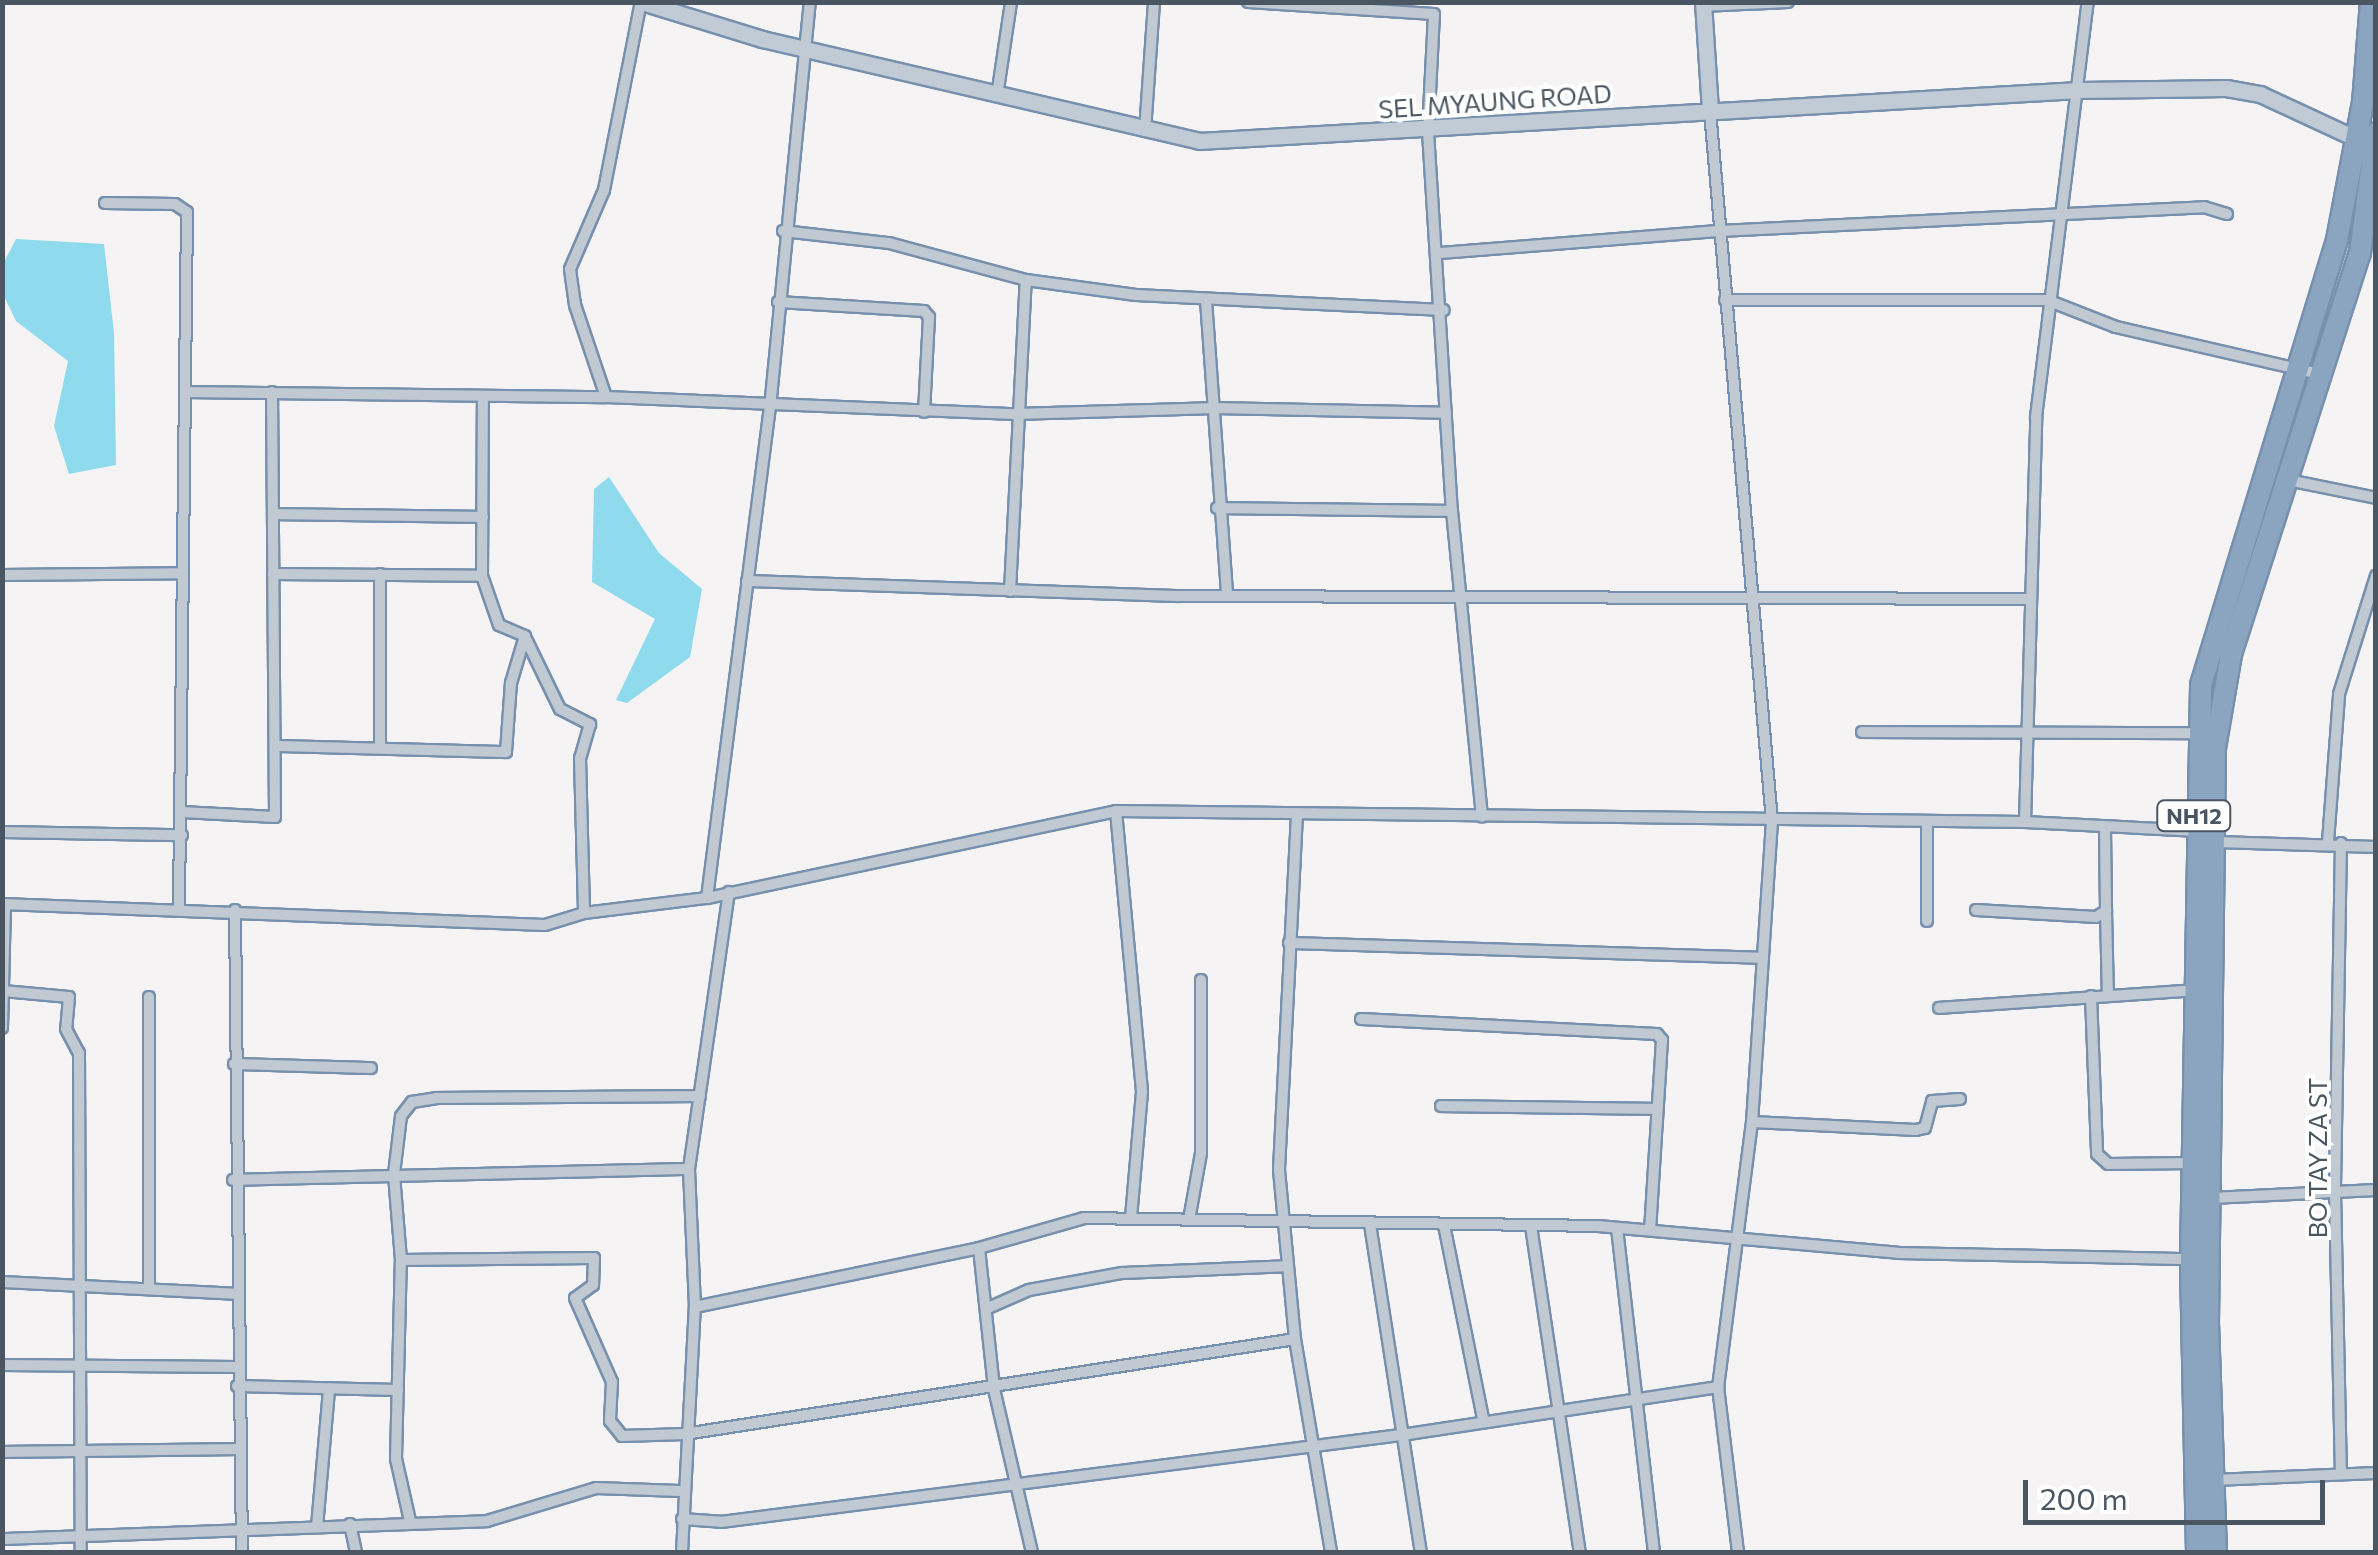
<!DOCTYPE html>
<html>
<head>
<meta charset="utf-8">
<style>
	body { margin:0 }
	#map { position:relative; width:2378px; height:1555px; overflow:hidden; background:#f5f3f3; font-family:Commissioner,sans-serif }
	div>[style] { position:absolute }
	[style*='--x'] { left:calc(var(--x)*1px); top:calc(var(--y)*1px); width:calc(var(--w)*1px); rotate:calc(var(--a)*1deg) }
	.water>* { inset:0; background:#90daee }
	.roads { filter:drop-shadow(2px 0 #7690ad) drop-shadow(-2px 0 #7690ad) drop-shadow(0 2px #7690ad) drop-shadow(0 -2px #7690ad) }
	.street>* { height:10px; margin:-5px; padding:0 5px; transform-origin:5px; border-radius:5px; background:#c1cad2 }
	.secondary>* { height:15px; margin:-7.5px; padding:0 7.5px; transform-origin:7.5px; border-radius:7.5px; background:#c1cbd6 }
	.highway>* { height:20px; margin:-10px; padding:0 10px; transform-origin:10px; border-radius:10px; background:#8ba5c1 }
	span { translate:-50% -50%; white-space:nowrap; text-align:center; line-height:1.15; -webkit-text-stroke:8px #fff; paint-order:stroke }
	.shield-label span { padding:2px 8px; background:#fff; border:2px solid; border-radius:8px; -webkit-text-stroke-width:0 }
	.shield-label { font-size:22px; color:#4a5661; font-weight:700 }
	.street-label { font-size:25px; color:#4a5661 }
	.frame { position:absolute; inset:0; border:5px solid #4a5661; pointer-events:none }
	.scale { position:absolute; left:2023px; top:1480px; width:302px; height:45px; box-sizing:border-box; border:5px solid #4a5661; border-top:0; padding-left:12px; font-size:30px; line-height:35px; white-space:nowrap; color:#4a5661; -webkit-text-stroke:8px #fff; paint-order:stroke }
</style>
</head>
<body>
<div id="map">
	<div class="water">
		<div style="clip-path:polygon(16px 239px,104px 244px,114px 333px,116px 465px,69px 474px,54px 426px,68px 361px,16px 321px,3px 294px,3px 264px)"></div>
		<div style="clip-path:polygon(609px 477px,659px 553px,702px 589px,690px 657px,627px 703px,616px 700px,655px 619px,592px 582px,594px 489px)"></div>
	</div>
	<div class="roads">
		<div class="street">
			<div style="--x:1248;--y:2;--w:186;--a:3.7"></div>
			<div style="--x:1434;--y:14;--w:118;--a:92.9"></div>
			<div style="--x:1428;--y:132;--w:380;--a:86.4"></div>
			<div style="--x:1452;--y:511;--w:307;--a:84.4"></div>
			<div style="--x:1703;--y:6;--w:85;--a:-2.7"></div>
			<div style="--x:997;--y:96;--w:95;--a:-81.5"></div>
			<div style="--x:1710;--y:111;--w:713;--a:85.01"></div>
			<div style="--x:1772;--y:821;--w:302;--a:93.8"></div>
			<div style="--x:1752;--y:1122;--w:267;--a:97.3"></div>
			<div style="--x:1718;--y:1387;--w:166;--a:83.1"></div>
			<div style="--x:1145;--y:131;--w:129;--a:-86"></div>
			<div style="--x:105;--y:203;--w:70;--a:0.8"></div>
			<div style="--x:175;--y:204;--w:14;--a:34"></div>
			<div style="--x:187;--y:212;--w:697;--a:90.66"></div>
			<div style="--x:783;--y:231;--w:107;--a:6.5"></div>
			<div style="--x:889;--y:243;--w:142;--a:15.1"></div>
			<div style="--x:1026;--y:280;--w:111;--a:7.8"></div>
			<div style="--x:1136;--y:295;--w:308;--a:2.8"></div>
			<div style="--x:1439;--y:253;--w:281;--a:-4.5"></div>
			<div style="--x:1719;--y:231;--w:486;--a:-2.8"></div>
			<div style="--x:2204;--y:207;--w:24;--a:17"></div>
			<div style="--x:1206;--y:300;--w:295;--a:85.9"></div>
			<div style="--x:1725;--y:300;--w:322;--a:0"></div>
			<div style="--x:2047;--y:300;--w:74;--a:21.4"></div>
			<div style="--x:2116;--y:327;--w:209;--a:13"></div>
			<div style="--x:778;--y:302;--w:146;--a:3.5"></div>
			<div style="--x:924;--y:311;--w:8;--a:50"></div>
			<div style="--x:929;--y:317;--w:95;--a:93"></div>
			<div style="--x:185;--y:392;--w:421;--a:0.7"></div>
			<div style="--x:606;--y:397;--w:409;--a:2.4"></div>
			<div style="--x:1015;--y:414;--w:199;--a:-1.7"></div>
			<div style="--x:1214;--y:408;--w:232;--a:1.2"></div>
			<div style="--x:606;--y:397;--w:97;--a:-108.6"></div>
			<div style="--x:575;--y:305;--w:36;--a:-98"></div>
			<div style="--x:570;--y:269;--w:86;--a:-66.7"></div>
			<div style="--x:604;--y:190;--w:192;--a:-78.9"></div>
			<div style="--x:2283;--y:479;--w:95;--a:11.5"></div>
			<div style="--x:1217;--y:508;--w:235;--a:0.7"></div>
			<div style="--x:273;--y:514;--w:210;--a:0.8"></div>
			<div style="--x:273;--y:574;--w:209;--a:0.5"></div>
			<div style="--x:380;--y:574;--w:174;--a:90"></div>
			<div style="--x:2;--y:575;--w:179;--a:-0.6"></div>
			<div style="--x:747;--y:581;--w:431;--a:2"></div>
			<div style="--x:1178;--y:596;--w:849;--a:0.2"></div>
			<div style="--x:1010;--y:591;--w:311;--a:-87.1"></div>
			<div style="--x:525;--y:637;--w:80;--a:64.1"></div>
			<div style="--x:560;--y:709;--w:34;--a:27"></div>
			<div style="--x:590;--y:724;--w:35;--a:106"></div>
			<div style="--x:580;--y:758;--w:155;--a:88.5"></div>
			<div style="--x:1862;--y:732;--w:334;--a:0.2"></div>
			<div style="--x:275;--y:746;--w:231;--a:1.5"></div>
			<div style="--x:506;--y:752;--w:69;--a:-85.9"></div>
			<div style="--x:511;--y:683;--w:49;--a:-73.4"></div>
			<div style="--x:525;--y:636;--w:28;--a:-157"></div>
			<div style="--x:499;--y:625;--w:52;--a:-109.1"></div>
			<div style="--x:482;--y:576;--w:180;--a:-89.7"></div>
			<div style="--x:1116;--y:811;--w:282;--a:84.7"></div>
			<div style="--x:1142;--y:1092;--w:127;--a:95"></div>
			<div style="--x:182;--y:812;--w:93;--a:3.1"></div>
			<div style="--x:275;--y:817;--w:425;--a:-90.4"></div>
			<div style="--x:1297;--y:814;--w:356;--a:92.9"></div>
			<div style="--x:1279;--y:1170;--w:170;--a:84.6"></div>
			<div style="--x:1295;--y:1339;--w:216;--a:80.4"></div>
			<div style="--x:2025;--y:822;--w:405;--a:-88.4"></div>
			<div style="--x:2036;--y:417;--w:418;--a:-82.9"></div>
			<div style="--x:2;--y:832;--w:180;--a:1"></div>
			<div style="--x:2328;--y:842;--w:148;--a:-85.7"></div>
			<div style="--x:2339;--y:694;--w:124;--a:-72.6"></div>
			<div style="--x:2341;--y:843;--w:348;--a:91"></div>
			<div style="--x:2335;--y:1191;--w:282;--a:88.8"></div>
			<div style="--x:707;--y:898;--w:494;--a:-82.7"></div>
			<div style="--x:770;--y:408;--w:408;--a:-84.4"></div>
			<div style="--x:2;--y:904;--w:543;--a:2.21"></div>
			<div style="--x:545;--y:925;--w:41;--a:-17.1"></div>
			<div style="--x:584;--y:913;--w:124;--a:-7"></div>
			<div style="--x:707;--y:898;--w:418;--a:-12"></div>
			<div style="--x:1116;--y:811;--w:909;--a:0.69"></div>
			<div style="--x:2025;--y:822;--w:169;--a:3"></div>
			<div style="--x:2194;--y:831;--w:25;--a:26"></div>
			<div style="--x:2217;--y:842;--w:159;--a:1.8"></div>
			<div style="--x:235;--y:910;--w:642;--a:89.38"></div>
			<div style="--x:1976;--y:910;--w:120;--a:3.3"></div>
			<div style="--x:2096;--y:917;--w:12;--a:-31"></div>
			<div style="--x:2106;--y:911;--w:84;--a:-90.7"></div>
			<div style="--x:2106;--y:911;--w:85;--a:88.7"></div>
			<div style="--x:1927;--y:921;--w:100;--a:-90"></div>
			<div style="--x:1289;--y:943;--w:474;--a:1.8"></div>
			<div style="--x:3;--y:991;--w:66;--a:5.2"></div>
			<div style="--x:69;--y:997;--w:32;--a:95"></div>
			<div style="--x:66;--y:1029;--w:27;--a:62"></div>
			<div style="--x:79;--y:1053;--w:499;--a:89.8"></div>
			<div style="--x:2091;--y:996;--w:158;--a:87.8"></div>
			<div style="--x:2097;--y:1154;--w:15;--a:42"></div>
			<div style="--x:2108;--y:1164;--w:85;--a:-0.7"></div>
			<div style="--x:1939;--y:1008;--w:258;--a:-4"></div>
			<div style="--x:1361;--y:1019;--w:296;--a:2.9"></div>
			<div style="--x:1657;--y:1034;--w:8;--a:50"></div>
			<div style="--x:1662;--y:1040;--w:190;--a:93.6"></div>
			<div style="--x:2;--y:1028;--w:124;--a:-88.6"></div>
			<div style="--x:234;--y:1064;--w:137;--a:1.7"></div>
			<div style="--x:1441;--y:1106;--w:216;--a:0.8"></div>
			<div style="--x:1752;--y:1122;--w:164;--a:2.8"></div>
			<div style="--x:1916;--y:1130;--w:9;--a:-13"></div>
			<div style="--x:1925;--y:1128;--w:28;--a:-75"></div>
			<div style="--x:1932;--y:1101;--w:28;--a:-4"></div>
			<div style="--x:233;--y:1180;--w:456;--a:-1.4"></div>
			<div style="--x:2211;--y:1198;--w:165;--a:-2.8"></div>
			<div style="--x:1189;--y:1220;--w:68;--a:-79.8"></div>
			<div style="--x:1201;--y:1153;--w:173;--a:-90"></div>
			<div style="--x:1370;--y:1224;--w:332;--a:81.2"></div>
			<div style="--x:1444;--y:1225;--w:197;--a:78.6"></div>
			<div style="--x:1531;--y:1226;--w:330;--a:81.5"></div>
			<div style="--x:1617;--y:1228;--w:326;--a:83.5"></div>
			<div style="--x:979;--y:1248;--w:142;--a:83.9"></div>
			<div style="--x:994;--y:1389;--w:167;--a:76.9"></div>
			<div style="--x:401;--y:1260;--w:193;--a:-0.6"></div>
			<div style="--x:594;--y:1258;--w:27;--a:92"></div>
			<div style="--x:593;--y:1285;--w:22;--a:144"></div>
			<div style="--x:575;--y:1298;--w:92;--a:66.2"></div>
			<div style="--x:612;--y:1382;--w:39;--a:93"></div>
			<div style="--x:610;--y:1421;--w:19;--a:51"></div>
			<div style="--x:622;--y:1436;--w:63;--a:-1.8"></div>
			<div style="--x:685;--y:1434;--w:617;--a:-8.85"></div>
			<div style="--x:2;--y:1282;--w:233;--a:2.9"></div>
			<div style="--x:149;--y:1286;--w:289;--a:-90"></div>
			<div style="--x:695;--y:1307;--w:290;--a:-11.7"></div>
			<div style="--x:979;--y:1248;--w:109;--a:-15.9"></div>
			<div style="--x:1084;--y:1218;--w:514;--a:0.89"></div>
			<div style="--x:1598;--y:1226;--w:301;--a:5.1"></div>
			<div style="--x:1898;--y:1253;--w:293;--a:1.2"></div>
			<div style="--x:988;--y:1308;--w:45;--a:-23.7"></div>
			<div style="--x:1029;--y:1290;--w:95;--a:-10.4"></div>
			<div style="--x:1122;--y:1273;--w:165;--a:-2.4"></div>
			<div style="--x:2;--y:1365;--w:234;--a:0.5"></div>
			<div style="--x:237;--y:1386;--w:161;--a:1.4"></div>
			<div style="--x:2;--y:1452;--w:236;--a:-0.7"></div>
			<div style="--x:2214;--y:1480;--w:162;--a:-2.5"></div>
			<div style="--x:682;--y:1519;--w:39;--a:4"></div>
			<div style="--x:721;--y:1522;--w:693;--a:-7.3"></div>
			<div style="--x:1408;--y:1434;--w:314;--a:-8.6"></div>
			<div style="--x:410;--y:1521;--w:64;--a:-102.7"></div>
			<div style="--x:396;--y:1459;--w:199;--a:-88.6"></div>
			<div style="--x:401;--y:1260;--w:86;--a:-94.7"></div>
			<div style="--x:394;--y:1174;--w:58;--a:-83.1"></div>
			<div style="--x:401;--y:1116;--w:18;--a:-52"></div>
			<div style="--x:412;--y:1102;--w:24;--a:-9"></div>
			<div style="--x:436;--y:1098;--w:264;--a:-0.4"></div>
			<div style="--x:350;--y:1524;--w:29;--a:78"></div>
			<div style="--x:317;--y:1527;--w:139;--a:-85"></div>
			<div style="--x:2;--y:1539;--w:485;--a:-2.1"></div>
			<div style="--x:487;--y:1521;--w:114;--a:-16.8"></div>
			<div style="--x:596;--y:1488;--w:84;--a:2"></div>
			<div style="--x:682;--y:1552;--w:245;--a:-87"></div>
			<div style="--x:695;--y:1307;--w:138;--a:-92.5"></div>
			<div style="--x:689;--y:1169;--w:280;--a:-81.8"></div>
		</div>
		<div class="secondary">
			<div style="--x:642;--y:2;--w:126;--a:17.1"></div>
			<div style="--x:762;--y:39;--w:449;--a:13.1"></div>
			<div style="--x:1199;--y:141;--w:881;--a:-3.32"></div>
			<div style="--x:2079;--y:90;--w:147;--a:-0.8"></div>
			<div style="--x:2226;--y:88;--w:35;--a:10"></div>
			<div style="--x:2260;--y:94;--w:107;--a:24.9"></div>
			<div style="--x:1703;--y:2;--w:109;--a:86.3"></div>
		</div>
		<div class="highway">
			<div style="--x:2197;--y:1552;--w:293;--a:-91.2"></div>
			<div style="--x:2191;--y:1259;--w:574;--a:-89"></div>
			<div style="--x:2201;--y:685;--w:465;--a:-73"></div>
			<div style="--x:2337;--y:240;--w:139;--a:-79.3"></div>
			<div style="--x:2363;--y:103;--w:101;--a:-85.5"></div>
			<div style="--x:2216;--y:1552;--w:230;--a:-92"></div>
			<div style="--x:2208;--y:1322;--w:574;--a:-89.3"></div>
			<div style="--x:2215;--y:748;--w:95;--a:-80.3"></div>
			<div style="--x:2231;--y:654;--w:421;--a:-72.2"></div>
			<div style="--x:2360;--y:253;--w:121;--a:-82.4"></div>
		</div>
	</div>
	<div class="shield-label">
		<span style="left:2194px;top:816px">NH12</span>
	</div>
	<div class="street-label">
		<span style="left:1495px;top:101px;rotate:-4deg">SEL MYAUNG ROAD</span>
		<span style="left:2317px;top:1158px;rotate:-90deg">BO TAY ZA ST</span>
	</div>
	<div class="frame"></div>
	<div class="scale">200 m</div>
</div>
</body>
</html>
